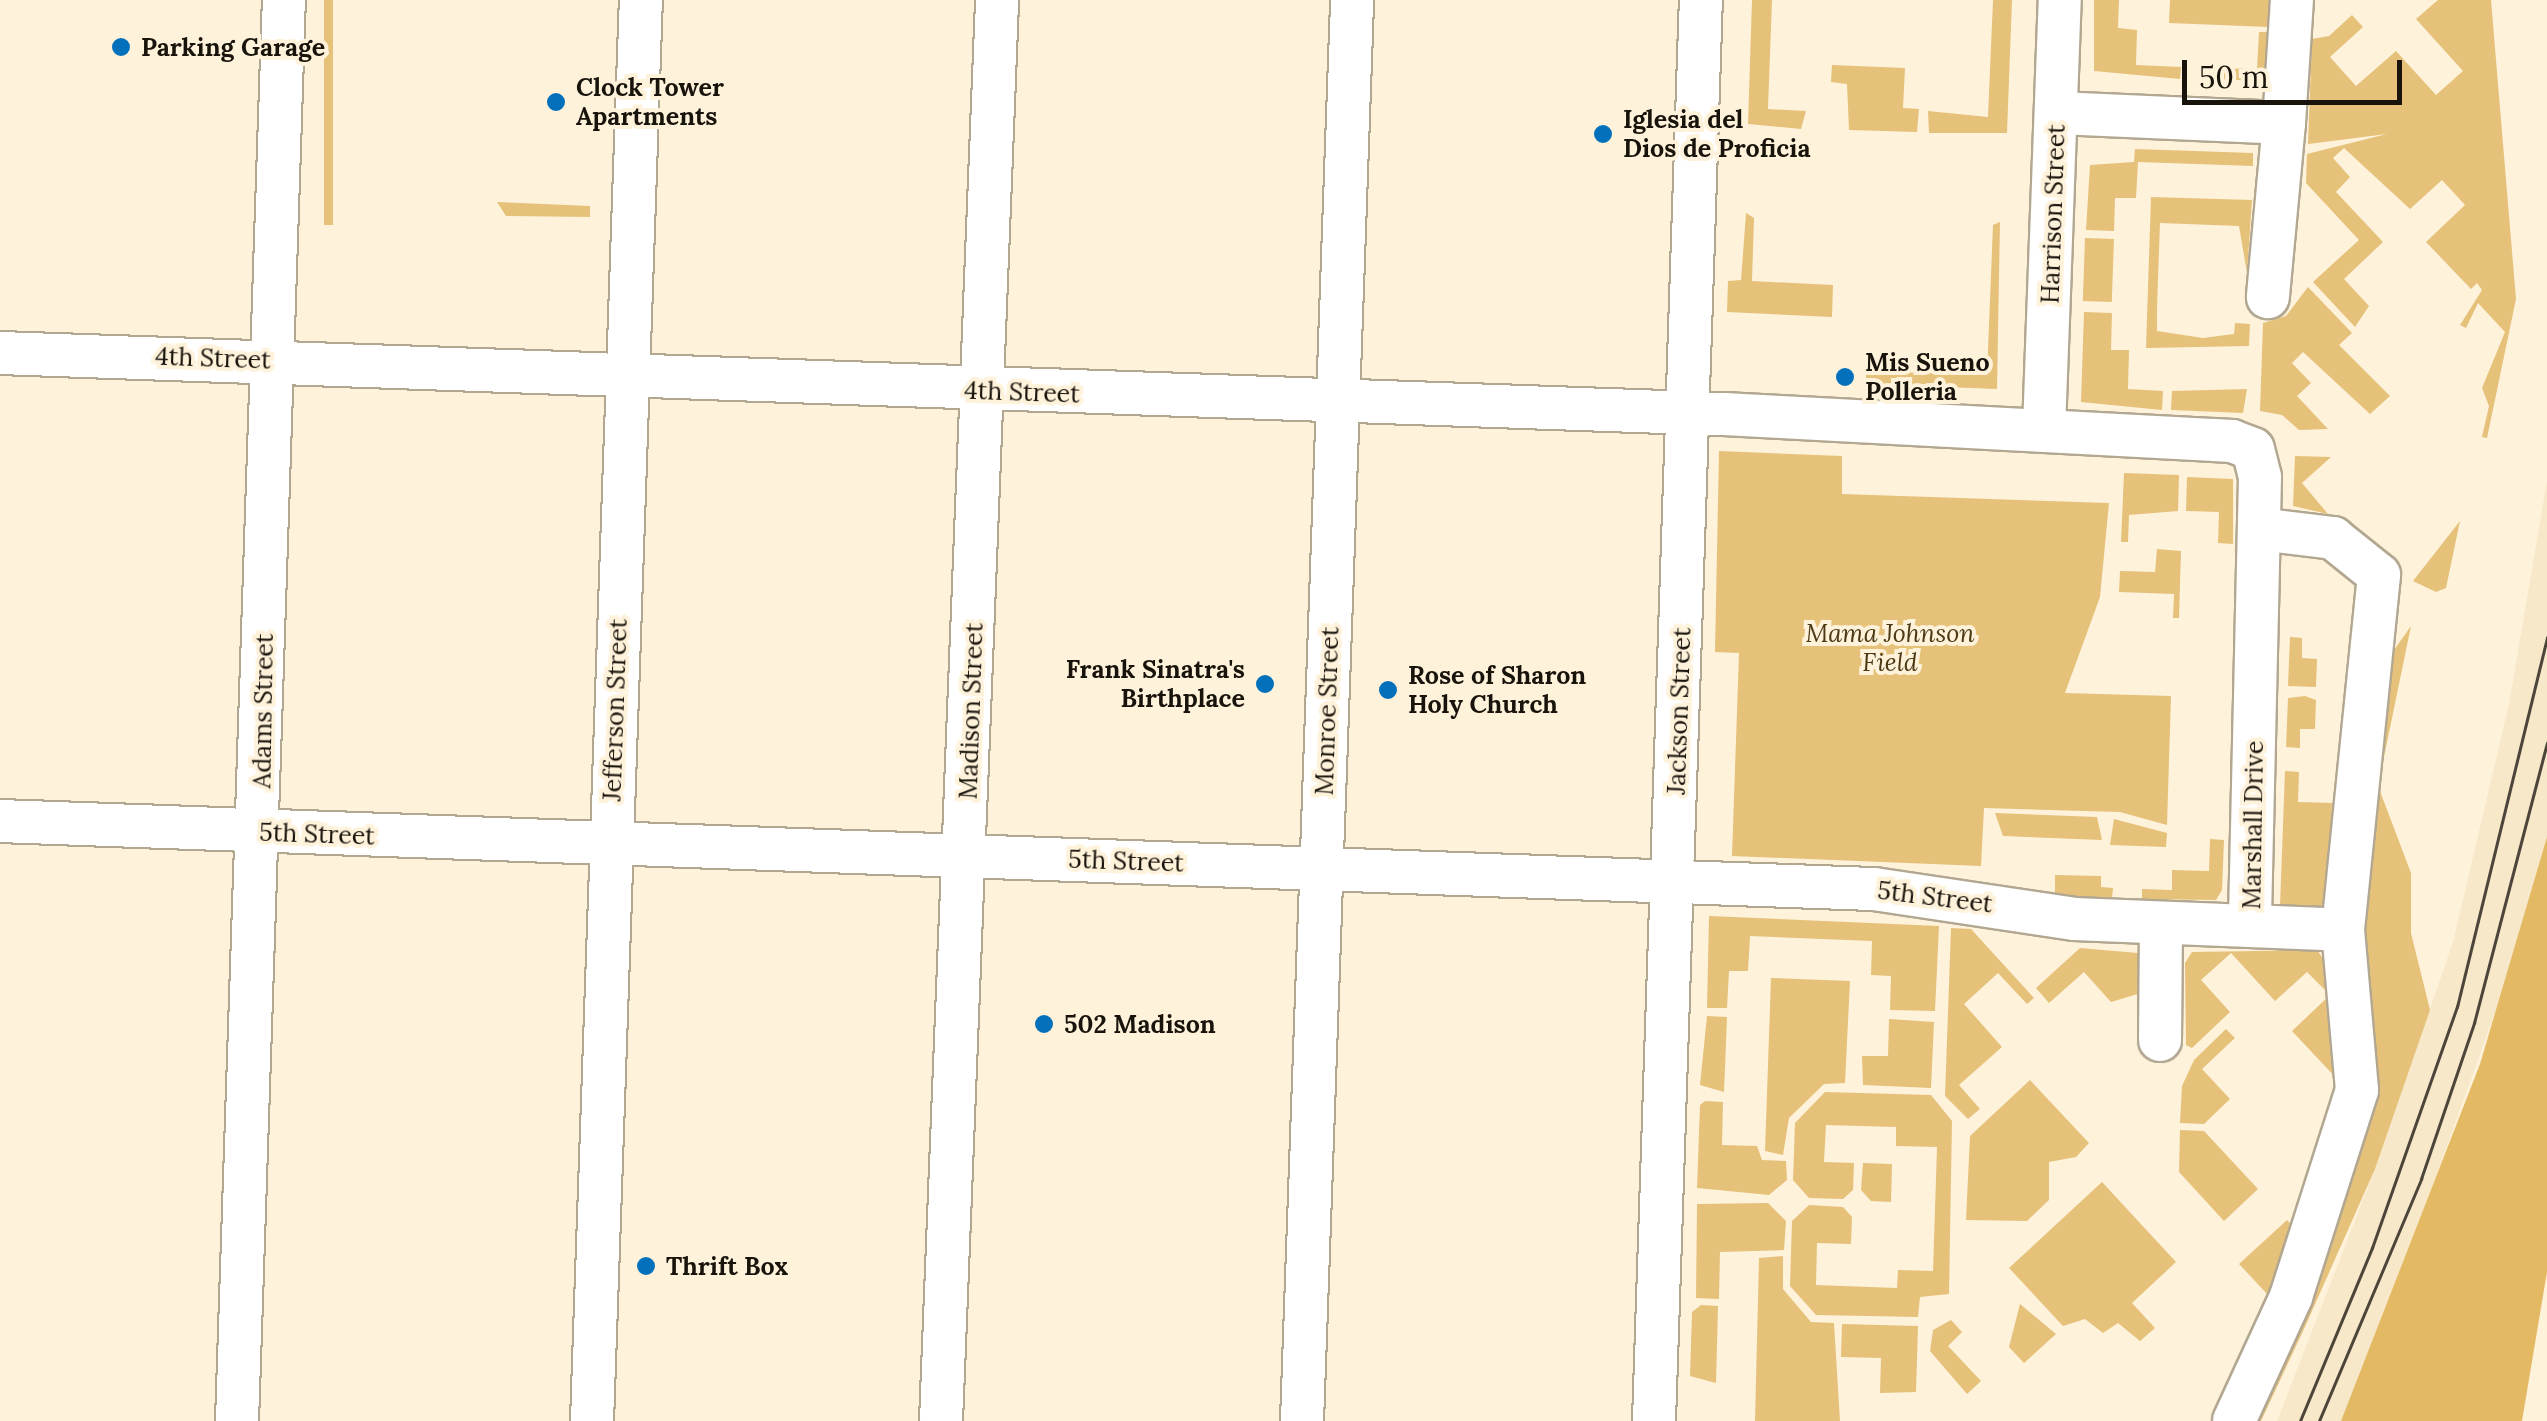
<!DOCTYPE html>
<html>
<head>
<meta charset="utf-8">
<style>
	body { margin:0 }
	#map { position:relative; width:2547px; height:1421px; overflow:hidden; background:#fef2db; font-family:Lora,serif }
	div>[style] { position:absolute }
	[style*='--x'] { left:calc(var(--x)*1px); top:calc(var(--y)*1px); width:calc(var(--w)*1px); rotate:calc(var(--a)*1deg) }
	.built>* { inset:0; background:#f8e8ca }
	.green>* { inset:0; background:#e6c17a; transform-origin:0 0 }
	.forest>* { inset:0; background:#e4b964 }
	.roads { filter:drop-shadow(2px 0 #b2a791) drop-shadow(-2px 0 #b2a791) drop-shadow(0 2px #b2a791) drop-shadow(0 -2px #b2a791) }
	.minor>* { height:42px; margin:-21px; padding:0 21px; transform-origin:21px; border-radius:21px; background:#fff }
	.tram>* { height:2.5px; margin:-1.25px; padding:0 1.25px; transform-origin:1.25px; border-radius:1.25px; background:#4c453a }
	.dots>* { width:28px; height:28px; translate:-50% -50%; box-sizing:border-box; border:5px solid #fef2db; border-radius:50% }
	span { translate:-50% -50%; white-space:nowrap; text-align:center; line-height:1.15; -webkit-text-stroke:8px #fef2db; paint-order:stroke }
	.poi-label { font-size:25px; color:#18130b; font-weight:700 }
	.left { translate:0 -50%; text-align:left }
	.right { translate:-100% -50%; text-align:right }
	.street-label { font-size:25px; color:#18130b }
	.park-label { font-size:25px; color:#4c3a15; font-style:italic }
	.scale { position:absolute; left:2182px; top:60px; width:220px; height:45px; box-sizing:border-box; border:5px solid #18130b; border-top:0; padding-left:12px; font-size:30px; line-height:35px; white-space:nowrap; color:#18130b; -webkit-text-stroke:8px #fef2db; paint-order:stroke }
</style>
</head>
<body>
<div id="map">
	<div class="built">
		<div style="clip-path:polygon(2547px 481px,2547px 837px,2519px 946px,2401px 1274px,2341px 1421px,2277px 1421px,2375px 1169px,2453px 942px,2509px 704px)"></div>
	</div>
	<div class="green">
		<div style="left:324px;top:0;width:9px;height:225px"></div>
		<div style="clip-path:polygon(1752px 0,1772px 0,1768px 109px,1806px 111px,1801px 129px,1748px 124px)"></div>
		<div style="clip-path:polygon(1993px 0,2012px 0,2007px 133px,1929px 133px,1928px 111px,1988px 117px)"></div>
		<div style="clip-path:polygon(2094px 0,2119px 0,2118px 28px,2137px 30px,2136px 65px,2181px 67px,2180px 79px,2094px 71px)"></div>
		<div style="clip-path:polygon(2170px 0,2270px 0,2269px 27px,2169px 23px)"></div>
		<div style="clip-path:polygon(2438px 0,2491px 0,2516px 299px,2487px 438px,2482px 437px,2489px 406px,2482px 388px,2505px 332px,2478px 303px,2466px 328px,2460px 325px,2482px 290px,2477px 283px,2471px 289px,2426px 242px,2465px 205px,2442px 180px,2410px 209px,2344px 148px,2333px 158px,2350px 177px,2336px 192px,2383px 242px,2344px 279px,2369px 306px,2355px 327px,2313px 282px,2359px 240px,2306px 183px,2307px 154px,2387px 134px,2308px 144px,2312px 39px,2329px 36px,2352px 15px,2363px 27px,2330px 57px,2356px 86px,2396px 51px,2436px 95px,2463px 71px,2416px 19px)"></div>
		<div style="clip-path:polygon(2259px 32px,2268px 32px,2267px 81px,2206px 79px,2206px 68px,2257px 69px)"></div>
		<div style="clip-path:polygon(1832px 65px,1905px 68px,1903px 108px,1919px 109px,1917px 132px,1849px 130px,1847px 84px,1831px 82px)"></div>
		<div style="clip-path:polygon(2135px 149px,2253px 153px,2253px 166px,2138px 162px,2136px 198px,2115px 198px,2114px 231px,2086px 230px,2090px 165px,2134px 162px)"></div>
		<div style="clip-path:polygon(2151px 197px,2252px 200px,2247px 273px,2239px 226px,2160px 223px,2157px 307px,2157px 331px,2203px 338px,2234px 334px,2235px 323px,2250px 324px,2249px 346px,2146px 348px)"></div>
		<div style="clip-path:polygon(497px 202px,590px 206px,590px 217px,506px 216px)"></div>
		<div style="clip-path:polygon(1746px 213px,1754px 218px,1752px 281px,1833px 285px,1832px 317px,1727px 312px,1728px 281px,1741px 280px)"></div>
		<div style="clip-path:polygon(2000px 222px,1997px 389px,1866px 384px,1866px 371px,1987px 375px,1993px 225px)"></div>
		<div style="left:2085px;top:238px;width:29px;height:63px;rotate:2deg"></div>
		<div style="clip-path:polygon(2308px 287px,2352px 333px,2339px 345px,2390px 396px,2370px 414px,2303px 352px,2292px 363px,2311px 383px,2297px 396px,2328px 429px,2299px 430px,2282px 415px,2260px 411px,2263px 323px,2286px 316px)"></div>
		<div style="clip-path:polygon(2084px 312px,2112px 313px,2111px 350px,2129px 350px,2128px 389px,2163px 391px,2162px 410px,2081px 402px)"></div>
		<div style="clip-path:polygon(2247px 389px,2243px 413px,2171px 410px,2172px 391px)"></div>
		<div style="clip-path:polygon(1719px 451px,1842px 456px,1842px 494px,2109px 503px,2100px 597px,2065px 693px,2171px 696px,2167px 825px,2120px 812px,1984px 808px,1981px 866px,1732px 856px,1739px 653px,1715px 652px)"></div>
		<div style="clip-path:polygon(2295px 456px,2331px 457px,2302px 483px,2328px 514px,2293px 506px)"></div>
		<div style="clip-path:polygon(2124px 473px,2179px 475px,2178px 511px,2129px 515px,2128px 542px,2121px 542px)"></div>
		<div style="clip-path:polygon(2187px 477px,2233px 479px,2233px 544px,2218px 543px,2219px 512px,2186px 511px)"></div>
		<div style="clip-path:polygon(2460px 521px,2446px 588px,2436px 592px,2413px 581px)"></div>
		<div style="clip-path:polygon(2157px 549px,2181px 551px,2179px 618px,2173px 618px,2174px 594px,2119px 592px,2120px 571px,2155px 572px)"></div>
		<div style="clip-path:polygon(2411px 626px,2378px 786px,2411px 873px,2411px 933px,2430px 1010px,2375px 1169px,2304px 1329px,2261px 1421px,2247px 1421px,2306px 1290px,2358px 966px,2386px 645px,2394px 650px)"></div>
		<div style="clip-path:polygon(2290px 637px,2302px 638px,2302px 658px,2317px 659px,2316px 687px,2288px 686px)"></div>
		<div style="clip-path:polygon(2305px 696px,2316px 700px,2315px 729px,2300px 729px,2300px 748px,2286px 747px,2288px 698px)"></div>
		<div style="clip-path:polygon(2285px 771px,2299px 772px,2298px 802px,2332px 803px,2327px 909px,2280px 906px)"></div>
		<div style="clip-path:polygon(1995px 813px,2097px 817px,2102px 840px,2003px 836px)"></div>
		<div style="clip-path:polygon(2114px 819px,2167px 833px,2166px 847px,2110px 845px)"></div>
		<div style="clip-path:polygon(2210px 839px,2224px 840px,2222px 890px,2216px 900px,2142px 899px,2142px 889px,2172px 890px,2172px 870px,2209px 871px)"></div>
		<div style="clip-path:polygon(2055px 875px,2101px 876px,2101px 887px,2113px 888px,2112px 898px,2055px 896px)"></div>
		<div style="clip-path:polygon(1709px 916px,1939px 926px,1935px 1011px,1890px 1010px,1891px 976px,1871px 975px,1872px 941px,1750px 936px,1748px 971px,1729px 971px,1727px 1008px,1707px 1008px)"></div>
		<div style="clip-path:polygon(1951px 928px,1971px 929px,2034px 998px,2027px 1004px,1998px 973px,1964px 1004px,2002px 1047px,1959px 1085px,1980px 1109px,1968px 1119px,1945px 1096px)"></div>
		<div style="clip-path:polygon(2080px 948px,2138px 953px,2141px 993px,2111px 1002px,2084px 972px,2049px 1003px,2036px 988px)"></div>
		<div style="clip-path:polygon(2317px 950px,2327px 964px,2338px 1068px,2338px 1080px,2292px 1031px,2330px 995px,2307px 972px,2275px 1001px,2231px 953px,2201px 980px,2230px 1012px,2192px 1048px,2186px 1045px,2185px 963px,2192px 952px)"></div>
		<div style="clip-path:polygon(1771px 978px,1850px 981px,1845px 1083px,1824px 1084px,1789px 1118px,1783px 1155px,1765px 1151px)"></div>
		<div style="clip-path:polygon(1707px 1016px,1727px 1017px,1724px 1092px,1700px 1085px)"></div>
		<div style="clip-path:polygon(1889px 1019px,1934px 1022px,1931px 1088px,1863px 1085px,1862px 1056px,1888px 1056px)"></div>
		<div style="clip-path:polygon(2226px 1029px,2235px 1038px,2202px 1069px,2230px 1099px,2204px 1124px,2180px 1123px,2182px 1086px,2194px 1060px)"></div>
		<div style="clip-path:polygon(2030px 1080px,2089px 1143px,2076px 1157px,2049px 1162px,2049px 1200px,2027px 1221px,1966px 1220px,1970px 1136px)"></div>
		<div style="clip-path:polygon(1825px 1092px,1931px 1095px,1952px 1121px,1949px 1294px,1920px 1297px,1918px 1317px,1816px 1315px,1790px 1286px,1792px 1221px,1809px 1205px,1843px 1207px,1852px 1217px,1851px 1244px,1817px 1243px,1816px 1285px,1897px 1288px,1898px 1270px,1933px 1271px,1937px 1147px,1896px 1146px,1896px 1127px,1826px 1125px,1824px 1162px,1854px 1163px,1853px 1190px,1843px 1199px,1809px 1198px,1793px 1180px,1795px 1123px)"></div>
		<div style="clip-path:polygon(1705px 1101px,1723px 1102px,1722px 1145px,1757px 1146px,1762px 1160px,1786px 1161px,1787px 1180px,1769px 1195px,1697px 1188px,1700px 1105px)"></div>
		<div style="clip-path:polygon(2180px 1130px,2204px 1131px,2258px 1189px,2224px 1221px,2179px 1172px)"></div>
		<div style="clip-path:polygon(1863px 1163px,1892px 1164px,1891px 1202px,1871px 1201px,1861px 1190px)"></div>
		<div style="clip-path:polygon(2102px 1182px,2176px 1262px,2132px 1303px,2155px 1328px,2140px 1341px,2118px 1323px,2103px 1333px,2085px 1319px,2063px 1326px,2009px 1268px)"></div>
		<div style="clip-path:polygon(1697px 1204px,1768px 1203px,1786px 1221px,1784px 1250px,1720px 1252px,1719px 1299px,1696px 1298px)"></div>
		<div style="clip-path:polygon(2287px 1220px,2294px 1227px,2269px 1296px,2239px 1264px)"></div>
		<div style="clip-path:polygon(1783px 1256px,1783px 1289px,1811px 1322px,1834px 1323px,1840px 1421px,1755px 1421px,1759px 1258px)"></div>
		<div style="clip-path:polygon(2020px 1304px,2056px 1334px,2024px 1363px,2009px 1347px)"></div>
		<div style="clip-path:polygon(1701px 1305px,1718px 1306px,1716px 1383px,1690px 1376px,1692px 1312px)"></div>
		<div style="clip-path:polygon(1951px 1320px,1962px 1332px,1948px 1346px,1981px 1381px,1967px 1394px,1930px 1351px,1933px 1330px)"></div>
		<div style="clip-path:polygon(1842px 1324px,1918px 1326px,1916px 1392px,1880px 1393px,1881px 1358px,1841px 1357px)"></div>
	</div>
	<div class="forest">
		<div style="clip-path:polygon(2547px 837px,2547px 1272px,2522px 1421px,2341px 1421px,2480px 1064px)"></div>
	</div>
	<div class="roads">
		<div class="minor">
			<div style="--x:2056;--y:113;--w:228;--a:2.5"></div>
			<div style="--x:2284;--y:123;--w:175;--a:95.3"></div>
			<div style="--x:2284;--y:123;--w:123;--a:-86.3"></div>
			<div style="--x:0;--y:353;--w:1725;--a:2.03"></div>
			<div style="--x:1724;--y:414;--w:509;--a:3.04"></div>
			<div style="--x:2232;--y:441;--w:22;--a:21"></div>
			<div style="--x:2253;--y:449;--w:29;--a:76"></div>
			<div style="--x:2260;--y:477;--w:449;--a:91.3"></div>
			<div style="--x:2044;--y:429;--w:429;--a:-87.9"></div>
			<div style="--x:2259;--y:529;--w:75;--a:6.9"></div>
			<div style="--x:2333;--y:538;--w:59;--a:38.8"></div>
			<div style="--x:2379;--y:575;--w:357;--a:95.8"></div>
			<div style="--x:0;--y:821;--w:1875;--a:2.08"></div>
			<div style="--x:1874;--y:889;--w:202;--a:8.5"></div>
			<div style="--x:2074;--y:919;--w:269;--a:2.3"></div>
			<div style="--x:2343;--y:930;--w:161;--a:85"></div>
			<div style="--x:2357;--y:1090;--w:217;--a:107.7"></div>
			<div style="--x:2291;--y:1297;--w:136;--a:114.7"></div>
			<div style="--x:2160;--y:1040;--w:117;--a:-89.5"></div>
			<div style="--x:237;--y:1421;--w:1422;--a:-88.11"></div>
			<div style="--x:592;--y:1421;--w:1422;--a:-88.03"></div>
			<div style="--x:941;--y:1421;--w:1422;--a:-87.74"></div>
			<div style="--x:1302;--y:1421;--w:1422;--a:-87.98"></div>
			<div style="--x:1654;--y:1421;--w:1422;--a:-88.11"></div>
		</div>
	</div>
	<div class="tram">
		<div style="--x:2300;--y:1421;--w:187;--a:-67.4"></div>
		<div style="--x:2372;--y:1248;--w:256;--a:-70.6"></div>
		<div style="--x:2457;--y:1007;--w:380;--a:-76.3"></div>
		<div style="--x:2319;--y:1421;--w:263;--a:-67.1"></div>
		<div style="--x:2421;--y:1179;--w:165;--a:-71.2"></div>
		<div style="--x:2474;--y:1023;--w:289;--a:-75.4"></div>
	</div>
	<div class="dots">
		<div style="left:121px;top:47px;background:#0270bb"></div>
		<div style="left:556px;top:102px;background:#0270bb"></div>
		<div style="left:1603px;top:134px;background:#0270bb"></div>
		<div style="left:1845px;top:377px;background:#0270bb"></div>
		<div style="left:1265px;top:684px;background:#0270bb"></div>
		<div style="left:1388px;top:690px;background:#0270bb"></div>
		<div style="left:1044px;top:1024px;background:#0270bb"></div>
		<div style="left:646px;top:1266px;background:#0270bb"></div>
	</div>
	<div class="poi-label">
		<span class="left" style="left:141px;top:47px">Parking Garage</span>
		<span class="left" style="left:576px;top:102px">Clock Tower<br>Apartments</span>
		<span class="left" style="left:1623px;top:134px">Iglesia del<br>Dios de Proficia</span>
		<span class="left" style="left:1865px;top:377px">Mis Sueno<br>Polleria</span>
		<span class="right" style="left:1245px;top:684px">Frank Sinatra's<br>Birthplace</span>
		<span class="left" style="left:1408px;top:690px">Rose of Sharon<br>Holy Church</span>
		<span class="left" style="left:1064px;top:1024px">502 Madison</span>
		<span class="left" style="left:666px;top:1266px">Thrift Box</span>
	</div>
	<div class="street-label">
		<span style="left:2053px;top:214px;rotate:-88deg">Harrison Street</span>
		<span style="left:213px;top:358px;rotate:2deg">4th Street</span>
		<span style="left:1022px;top:392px;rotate:2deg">4th Street</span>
		<span style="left:615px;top:710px;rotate:-88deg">Jefferson Street</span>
		<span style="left:263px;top:711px;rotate:-89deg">Adams Street</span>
		<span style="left:971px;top:711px;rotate:-88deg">Madison Street</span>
		<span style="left:1327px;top:711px;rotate:-88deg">Monroe Street</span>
		<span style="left:1679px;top:711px;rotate:-88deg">Jackson Street</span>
		<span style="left:2253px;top:825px;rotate:-89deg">Marshall Drive</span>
		<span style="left:317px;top:834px;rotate:2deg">5th Street</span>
		<span style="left:1126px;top:861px;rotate:2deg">5th Street</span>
		<span style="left:1935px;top:897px;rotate:7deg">5th Street</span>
	</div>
	<div class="park-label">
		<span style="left:1890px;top:648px">Mama Johnson<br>Field</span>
	</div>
	<div class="scale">50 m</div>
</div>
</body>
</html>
